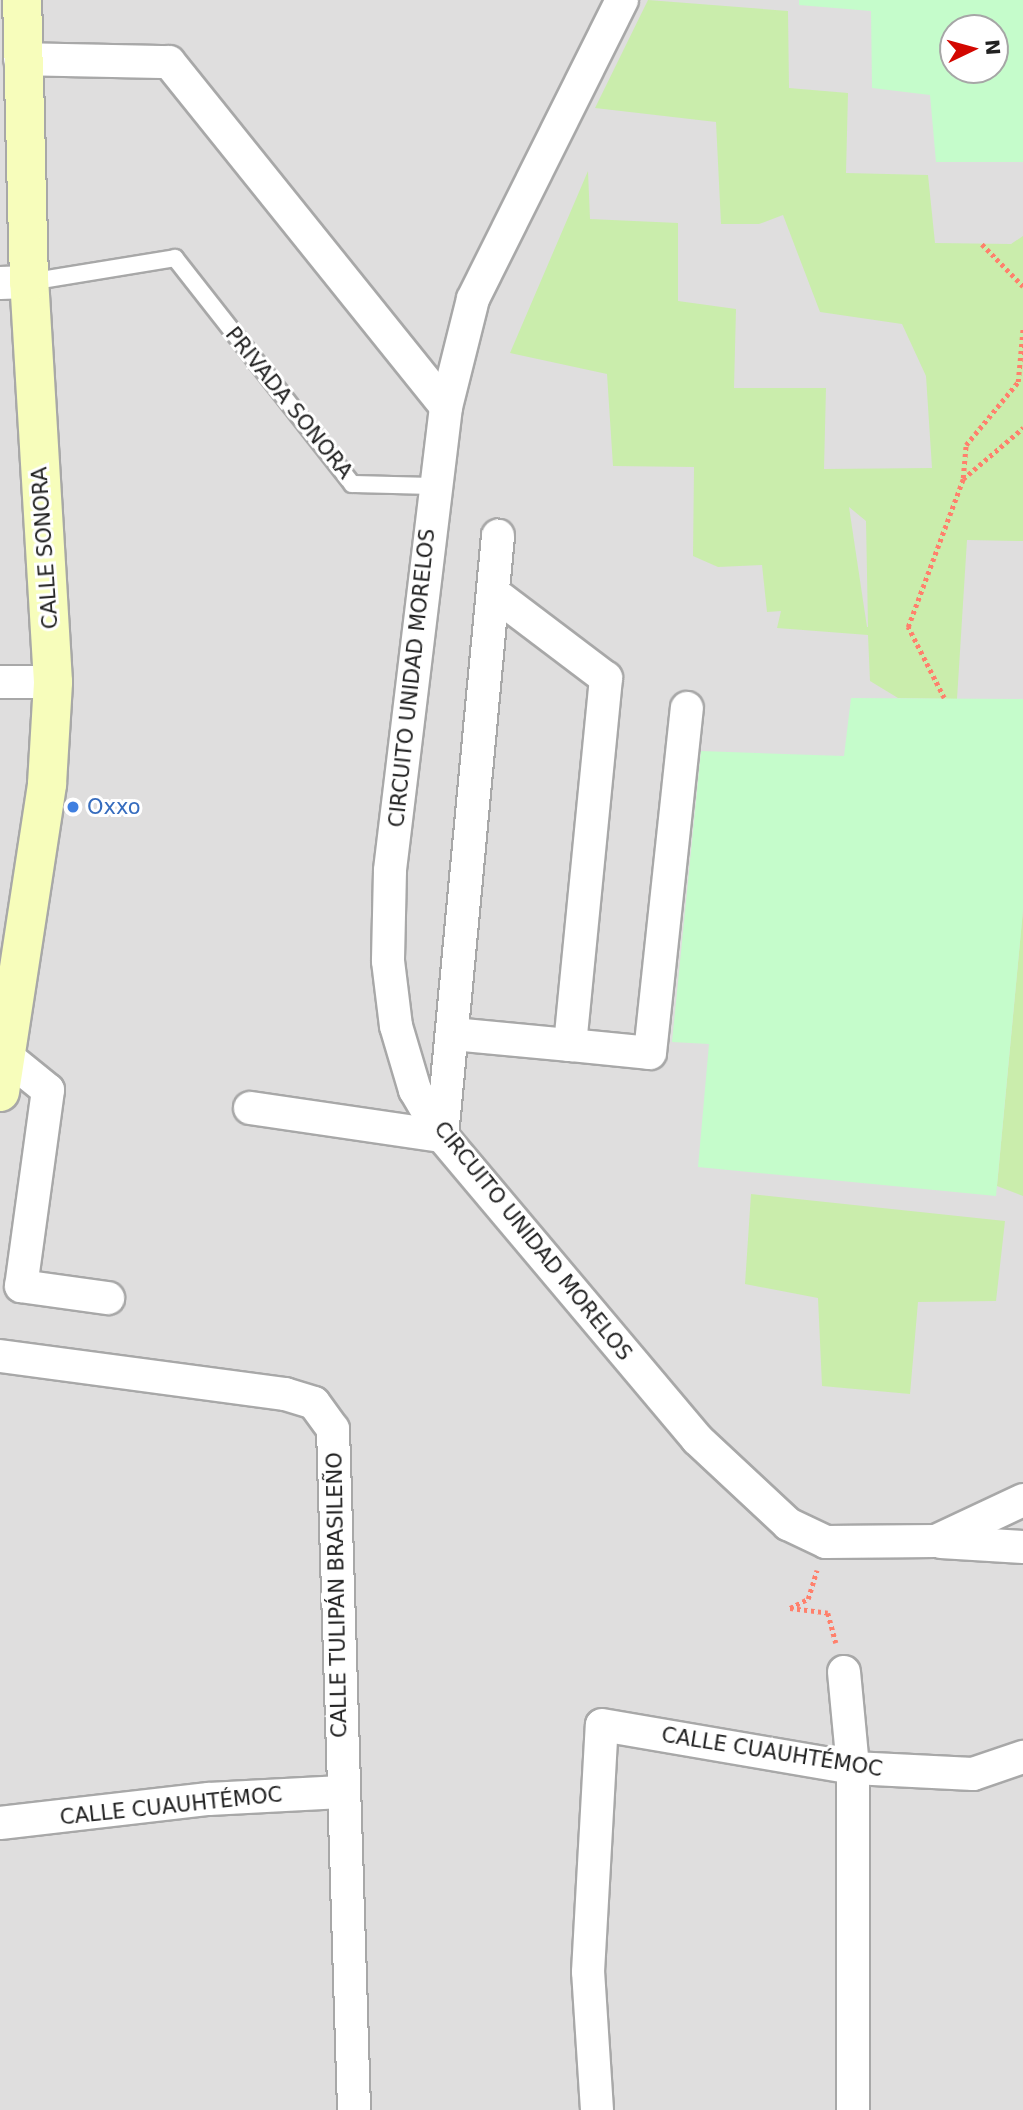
<!DOCTYPE html>
<html>
<head>
<meta charset="utf-8">
<style>
	body { margin:0 }
	#map { position:relative; width:1023px; height:2110px; overflow:hidden; background:#f2efe8; font-family:"DejaVu Sans",sans-serif }
	div>[style] { position:absolute }
	[style*='--x'] { left:calc(var(--x)*1px); top:calc(var(--y)*1px); width:calc(var(--w)*1px); rotate:calc(var(--a)*1deg) }
	.residential>* { inset:0; background:#dfdede }
	.grass>* { inset:0; background:#caedac }
	.park>* { inset:0; background:#c5fccb }
	.path>* { height:4.5px; margin-top:-2.25px; transform-origin:0; background:repeating-linear-gradient(90deg,#ff806c 0 3.5px,transparent 0 7px) }
	.roads { filter:drop-shadow(2px 0 #a8a8a8) drop-shadow(-2px 0 #a8a8a8) drop-shadow(0 2px #a8a8a8) drop-shadow(0 -2px #a8a8a8) }
	.lane>* { height:16px; margin:-8px; padding:0 8px; transform-origin:8px; border-radius:8px; background:#fff }
	.street>* { height:32px; margin:-16px; padding:0 16px; transform-origin:16px; border-radius:16px; background:#fff }
	.secondary>* { height:38px; margin:-19px; padding:0 19px; transform-origin:19px; border-radius:19px; background:#f7fdbb }
	.dots>* { width:19px; height:19px; translate:-50% -50%; box-sizing:border-box; border:4px solid #fff; border-radius:50% }
	span { translate:-50% -50%; white-space:nowrap; text-align:center; line-height:1.15; -webkit-text-stroke:6px #fff; paint-order:stroke }
	.street-label { font-size:21px; color:#212121 }
	.shop-label { font-size:21px; color:#366cbe }
	.left { translate:0 -50%; text-align:left }
	.north { position:absolute; left:939px; top:14px; width:70px; height:70px; box-sizing:border-box; background:#fff; border:2px solid #a6a6a6; border-radius:50%; rotate:85deg; font-size:19px; font-weight:700; line-height:28px; text-align:center; color:#212121 }
	.north::after { content:''; display:block; margin:auto; width:24px; height:32px; background:#d30700; clip-path:polygon(50% 0,100% 100%,50% 72%,0 100%) }
</style>
</head>
<body>
<div id="map">
	<div class="residential">
		<div style="clip-path:polygon(evenodd,0 0,1023px 0,1023px 2110px,0 2110px,0 0,953px 28px,995px 28px,995px 70px,953px 70px,953px 28px)"></div>
	</div>
	<div class="grass">
		<div style="clip-path:polygon(evenodd,648px 0,788px 11px,789px 88px,848px 93px,846px 173px,928px 175px,935px 243px,1011px 244px,1023px 236px,1023px 541px,967px 540px,957px 699px,898px 698px,870px 681px,868px 635px,777px 628px,781px 611px,767px 612px,762px 565px,718px 567px,693px 556px,694px 467px,613px 466px,607px 374px,510px 353px,588px 171px,590px 219px,678px 223px,678px 301px,736px 309px,734px 388px,826px 388px,824px 469px,932px 468px,926px 376px,902px 324px,820px 312px,783px 215px,759px 224px,721px 224px,716px 122px,595px 108px,648px 0,849px 507px,866px 521px,868px 627px,867px 627px,849px 507px)"></div>
		<div style="clip-path:polygon(1023px 910px,1023px 1196px,997px 1186px)"></div>
		<div style="clip-path:polygon(751px 1194px,1005px 1221px,996px 1301px,918px 1302px,910px 1394px,822px 1386px,818px 1298px,745px 1284px)"></div>
	</div>
	<div class="park">
		<div style="clip-path:polygon(evenodd,799px 0,1023px 0,1023px 162px,936px 162px,930px 95px,872px 88px,871px 11px,799px 5px,799px 0,995px 28px,995px 70px,953px 70px,953px 28px,995px 28px)"></div>
		<div style="clip-path:polygon(851px 698px,1023px 699px,1023px 910px,996px 1196px,698px 1167px,709px 1044px,672px 1042px,701px 751px,844px 756px)"></div>
	</div>
	<div class="path">
		<div style="--x:982;--y:244;--w:59;--a:45.7"></div>
		<div style="--x:963;--y:478;--w:33;--a:-85"></div>
		<div style="--x:966;--y:445;--w:82;--a:-50.5"></div>
		<div style="--x:1018;--y:382;--w:55;--a:-84.8"></div>
		<div style="--x:944;--y:698;--w:80;--a:-116.9"></div>
		<div style="--x:908;--y:627;--w:158;--a:-69.6"></div>
		<div style="--x:963;--y:479;--w:79;--a:-40.4"></div>
		<div style="--x:790;--y:1608;--w:38;--a:7"></div>
		<div style="--x:828;--y:1613;--w:31;--a:75"></div>
		<div style="--x:790;--y:1608;--w:20;--a:-27"></div>
		<div style="--x:808;--y:1599;--w:30;--a:-73"></div>
	</div>
	<div class="roads">
		<div class="lane">
			<div style="--x:29;--y:282;--w:148;--a:-9.3"></div>
			<div style="--x:175;--y:258;--w:287;--a:51.9"></div>
			<div style="--x:352;--y:484;--w:82;--a:1.4"></div>
		</div>
		<div class="street">
			<div style="--x:622;--y:0;--w:334;--a:116.5"></div>
			<div style="--x:473;--y:299;--w:111;--a:104"></div>
			<div style="--x:446;--y:407;--w:467;--a:96.9"></div>
			<div style="--x:390;--y:871;--w:90;--a:91.3"></div>
			<div style="--x:388;--y:961;--w:65;--a:83"></div>
			<div style="--x:396;--y:1026;--w:67;--a:73.5"></div>
			<div style="--x:415;--y:1090;--w:53;--a:59.6"></div>
			<div style="--x:442;--y:1136;--w:396;--a:49.9"></div>
			<div style="--x:697;--y:1439;--w:125;--a:43"></div>
			<div style="--x:788;--y:1524;--w:42;--a:25.3"></div>
			<div style="--x:826;--y:1542;--w:110;--a:-0.5"></div>
			<div style="--x:936;--y:1541;--w:96;--a:-25.2"></div>
			<div style="--x:20;--y:59;--w:149;--a:1.2"></div>
			<div style="--x:169;--y:62;--w:442;--a:51.2"></div>
			<div style="--x:0;--y:283;--w:29;--a:-2"></div>
			<div style="--x:0;--y:682;--w:53;--a:0"></div>
			<div style="--x:453;--y:1034;--w:118;--a:5.4"></div>
			<div style="--x:570;--y:1045;--w:369;--a:-84.4"></div>
			<div style="--x:606;--y:678;--w:139;--a:-142.9"></div>
			<div style="--x:570;--y:1045;--w:80;--a:5.7"></div>
			<div style="--x:650;--y:1053;--w:347;--a:-83.9"></div>
			<div style="--x:6;--y:1056;--w:54;--a:39"></div>
			<div style="--x:48;--y:1090;--w:198;--a:97.8"></div>
			<div style="--x:21;--y:1286;--w:88;--a:7.9"></div>
			<div style="--x:250;--y:1108;--w:194;--a:8.3"></div>
			<div style="--x:442;--y:1136;--w:603;--a:-84.67"></div>
			<div style="--x:0;--y:1356;--w:288;--a:7.6"></div>
			<div style="--x:285;--y:1394;--w:30;--a:17"></div>
			<div style="--x:314;--y:1403;--w:32;--a:54"></div>
			<div style="--x:333;--y:1429;--w:681;--a:88.23"></div>
			<div style="--x:941;--y:1542;--w:82;--a:3.5"></div>
			<div style="--x:844;--y:1672;--w:96;--a:84.6"></div>
			<div style="--x:853;--y:1768;--w:342;--a:90"></div>
			<div style="--x:0;--y:1823;--w:210;--a:-6.6"></div>
			<div style="--x:209;--y:1799;--w:133;--a:-3"></div>
			<div style="--x:597;--y:2110;--w:138;--a:-93.7"></div>
			<div style="--x:588;--y:1972;--w:247;--a:-86.8"></div>
			<div style="--x:602;--y:1725;--w:255;--a:9.7"></div>
			<div style="--x:853;--y:1768;--w:120;--a:2.9"></div>
			<div style="--x:973;--y:1774;--w:53;--a:-18.8"></div>
		</div>
		<div class="secondary">
			<div style="--x:0;--y:1092;--w:312;--a:-81.3"></div>
			<div style="--x:47;--y:784;--w:102;--a:-86.6"></div>
			<div style="--x:53;--y:682;--w:401;--a:-93.4"></div>
			<div style="--x:29;--y:282;--w:282;--a:-91.4"></div>
		</div>
	</div>
	<div class="dots">
		<div style="left:73px;top:807px;background:#3f7fe0"></div>
	</div>
	<div class="street-label">
		<span style="left:289px;top:403px;rotate:51deg">PRIVADA SONORA</span>
		<span style="left:45px;top:548px;rotate:-94deg">CALLE SONORA</span>
		<span style="left:412px;top:678px;rotate:-84deg">CIRCUITO UNIDAD MORELOS</span>
		<span style="left:533px;top:1241px;rotate:51deg">CIRCUITO UNIDAD MORELOS</span>
		<span style="left:337px;top:1595px;rotate:-91deg">CALLE TULIPÁN BRASILEÑO</span>
		<span style="left:772px;top:1752px;rotate:9deg">CALLE CUAUHTÉMOC</span>
		<span style="left:171px;top:1806px;rotate:-6deg">CALLE CUAUHTÉMOC</span>
	</div>
	<div class="shop-label">
		<span class="left" style="left:87px;top:807px">Oxxo</span>
	</div>
	<div class="north">N</div>
</div>
</body>
</html>
